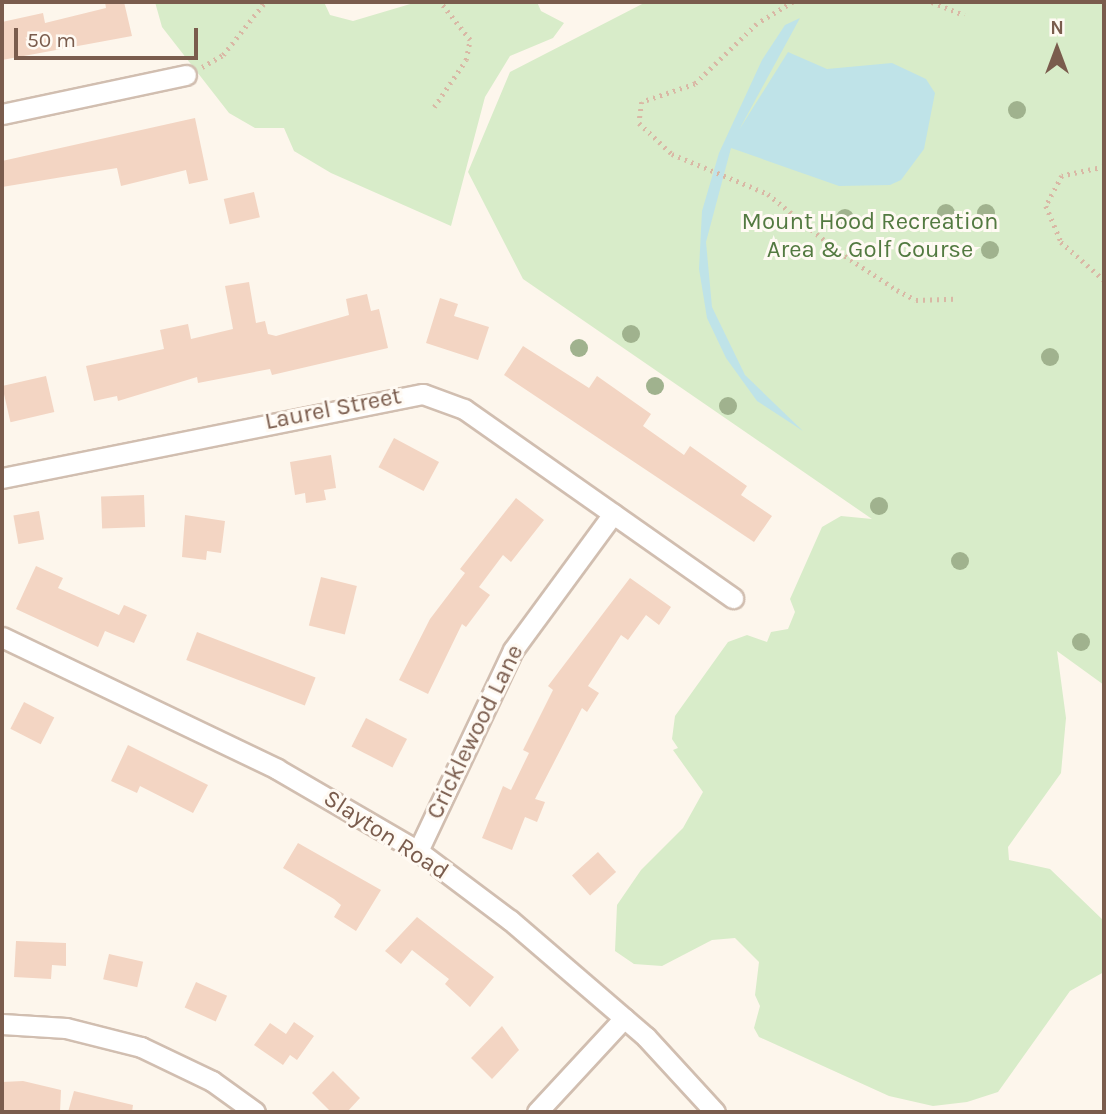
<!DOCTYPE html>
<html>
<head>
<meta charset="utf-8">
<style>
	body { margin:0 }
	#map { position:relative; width:1106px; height:1114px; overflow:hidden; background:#fdf6ec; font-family:Karla,sans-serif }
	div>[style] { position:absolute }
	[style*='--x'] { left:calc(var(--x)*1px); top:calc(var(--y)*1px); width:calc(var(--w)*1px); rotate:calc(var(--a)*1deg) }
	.green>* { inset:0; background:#d8ecc9 }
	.water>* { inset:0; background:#bfe3e8 }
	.building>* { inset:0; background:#f3d5c3; transform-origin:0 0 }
	.path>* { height:4.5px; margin-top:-2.25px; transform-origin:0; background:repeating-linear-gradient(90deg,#d9b8a5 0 2px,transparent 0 7px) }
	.roads { filter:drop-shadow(2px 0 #d1beb0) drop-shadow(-2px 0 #d1beb0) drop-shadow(0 2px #d1beb0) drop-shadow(0 -2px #d1beb0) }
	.minor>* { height:19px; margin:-9.5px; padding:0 9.5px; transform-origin:9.5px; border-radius:9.5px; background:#fff }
	.trees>* { width:18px; height:18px; margin:-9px; border-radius:50%; background:#a0b28e }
	span { translate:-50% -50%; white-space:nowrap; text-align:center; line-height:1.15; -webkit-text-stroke:6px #fffaf3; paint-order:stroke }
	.park-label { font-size:24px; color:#537a41 }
	.street-label { font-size:24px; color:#7a5c4d }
	.frame { position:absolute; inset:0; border:4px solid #7a5c4d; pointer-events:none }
	.north { position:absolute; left:1022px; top:14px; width:70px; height:70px; -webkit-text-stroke:5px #fffaf3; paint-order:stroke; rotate:0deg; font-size:19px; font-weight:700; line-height:28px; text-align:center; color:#7a5c4d }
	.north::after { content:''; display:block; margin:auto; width:24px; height:32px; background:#7a5c4d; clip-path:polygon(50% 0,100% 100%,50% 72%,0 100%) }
	.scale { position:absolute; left:14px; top:28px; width:184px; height:32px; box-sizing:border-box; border:4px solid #7a5c4d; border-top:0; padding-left:9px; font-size:21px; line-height:24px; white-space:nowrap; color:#7a5c4d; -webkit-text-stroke:5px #fffaf3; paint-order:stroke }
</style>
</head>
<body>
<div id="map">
	<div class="green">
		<div style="clip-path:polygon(155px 2px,324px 2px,330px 15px,353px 21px,417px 2px,537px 2px,541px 11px,564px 23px,553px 38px,510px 56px,485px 97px,451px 226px,331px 173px,294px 151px,284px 128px,255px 128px,229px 113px,162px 27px)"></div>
		<div style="clip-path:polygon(646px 2px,1104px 2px,1104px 685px,1057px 651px,1066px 718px,1061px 773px,1008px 847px,1009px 860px,1050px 869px,1104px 921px,1104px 972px,1070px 991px,998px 1092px,967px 1102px,933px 1106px,889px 1096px,759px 1037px,754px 1028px,760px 1006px,755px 995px,759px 962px,735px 938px,712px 940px,662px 966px,634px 964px,615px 951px,617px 905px,641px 870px,683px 828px,703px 792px,673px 750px,678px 748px,672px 739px,675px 716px,728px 642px,747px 635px,767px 642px,771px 632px,788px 629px,795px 612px,790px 599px,822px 527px,841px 516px,872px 519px,523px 279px,468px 172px,510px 72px)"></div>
	</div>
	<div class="water">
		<div style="clip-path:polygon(800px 18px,739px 130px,788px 52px,827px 69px,892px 63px,926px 79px,935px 93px,924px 149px,901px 180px,890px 185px,839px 186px,731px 148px,706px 242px,712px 307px,745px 375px,803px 431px,757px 401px,726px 358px,707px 318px,699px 269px,702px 211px,719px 153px,762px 60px,785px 25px)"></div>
	</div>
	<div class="building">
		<div style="clip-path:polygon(105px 2px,124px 2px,132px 36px,2px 60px,2px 22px,43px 13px,45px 23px,106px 8px)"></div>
		<div style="clip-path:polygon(195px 118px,208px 180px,189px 184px,186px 170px,121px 186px,117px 168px,2px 187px,2px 161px)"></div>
		<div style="left:254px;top:192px;width:26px;height:31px;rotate:77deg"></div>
		<div style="clip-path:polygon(249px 282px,256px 323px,265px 321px,268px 334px,276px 336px,349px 315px,346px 299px,367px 294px,371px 311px,379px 309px,388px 348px,272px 375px,270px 369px,198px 383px,197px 377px,118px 401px,117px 396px,94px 401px,86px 366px,164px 349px,160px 330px,188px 324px,191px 339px,233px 329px,225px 286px)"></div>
		<div style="clip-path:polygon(440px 298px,458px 304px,454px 316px,489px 327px,478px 360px,426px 343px)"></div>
		<div style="clip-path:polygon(523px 346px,589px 388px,597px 376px,651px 414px,643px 426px,684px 455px,690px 446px,747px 486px,741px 495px,772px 516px,754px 542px,504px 375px)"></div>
		<div style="left:46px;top:376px;width:37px;height:45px;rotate:77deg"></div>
		<div style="left:394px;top:438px;width:51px;height:33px;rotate:28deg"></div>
		<div style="clip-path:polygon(331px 455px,336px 488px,324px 490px,326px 500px,306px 503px,305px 493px,295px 495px,290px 462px)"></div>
		<div style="left:144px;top:495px;width:32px;height:43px;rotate:88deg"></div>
		<div style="clip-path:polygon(516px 498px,544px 520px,511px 562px,503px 555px,479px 587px,490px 595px,466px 627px,462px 624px,428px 694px,399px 680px,430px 619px,465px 573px,460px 569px)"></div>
		<div style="left:39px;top:511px;width:29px;height:26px;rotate:80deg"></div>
		<div style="clip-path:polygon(185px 515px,225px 521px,221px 553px,207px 551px,206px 560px,182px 557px)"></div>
		<div style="clip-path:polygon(36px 566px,63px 578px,58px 588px,119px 615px,124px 605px,147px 615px,134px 643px,105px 631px,98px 647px,16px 609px)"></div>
		<div style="left:321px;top:577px;width:37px;height:50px;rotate:14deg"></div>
		<div style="clip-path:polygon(630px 578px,671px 607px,659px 625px,646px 615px,628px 640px,621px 635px,588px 686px,599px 693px,587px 712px,582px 708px,535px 799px,545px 802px,537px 822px,525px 817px,512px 850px,482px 838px,503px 786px,511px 790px,529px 753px,523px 750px,553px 690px,548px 686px)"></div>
		<div style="left:197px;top:632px;width:127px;height:30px;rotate:21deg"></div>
		<div style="left:24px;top:702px;width:34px;height:30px;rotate:27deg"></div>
		<div style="left:366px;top:718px;width:46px;height:32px;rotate:27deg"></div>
		<div style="clip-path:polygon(128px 745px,208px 785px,193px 813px,140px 786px,137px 793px,111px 781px)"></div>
		<div style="clip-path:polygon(298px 843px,381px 890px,356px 931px,334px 917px,341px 905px,334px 899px,283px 868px)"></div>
		<div style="left:598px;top:852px;width:27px;height:35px;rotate:48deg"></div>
		<div style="clip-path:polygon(417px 917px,494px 977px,470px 1007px,445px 984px,449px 979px,412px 950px,401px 964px,385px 951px)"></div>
		<div style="clip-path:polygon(16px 941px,66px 943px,66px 966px,52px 965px,51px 979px,14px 977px)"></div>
		<div style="left:109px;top:954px;width:35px;height:26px;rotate:13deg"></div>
		<div style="left:196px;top:982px;width:34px;height:28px;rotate:24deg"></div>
		<div style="clip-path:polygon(294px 1022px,314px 1036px,297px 1060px,290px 1055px,283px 1065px,254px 1045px,270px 1023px,286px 1034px)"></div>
		<div style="clip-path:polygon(502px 1026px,519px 1050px,492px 1079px,471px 1058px)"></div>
		<div style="clip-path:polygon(333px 1071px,360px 1098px,347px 1112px,331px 1112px,312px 1093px)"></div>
		<div style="clip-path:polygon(23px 1081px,61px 1090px,60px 1112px,2px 1112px,2px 1082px)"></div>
		<div style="clip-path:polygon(74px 1091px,133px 1105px,132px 1112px,68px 1112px)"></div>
	</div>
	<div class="path">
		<div style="--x:793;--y:2;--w:42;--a:148.6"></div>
		<div style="--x:757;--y:24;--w:86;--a:135.9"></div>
		<div style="--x:695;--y:84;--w:56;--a:161.2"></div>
		<div style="--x:642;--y:102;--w:21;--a:98"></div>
		<div style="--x:639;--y:123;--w:45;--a:43.2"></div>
		<div style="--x:672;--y:154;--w:104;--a:22.6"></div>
		<div style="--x:768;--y:194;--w:92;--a:39.2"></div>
		<div style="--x:839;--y:252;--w:69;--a:33.2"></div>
		<div style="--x:897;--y:290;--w:21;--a:28"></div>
		<div style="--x:916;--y:300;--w:38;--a:-2"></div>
		<div style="--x:932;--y:2;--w:35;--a:22"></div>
		<div style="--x:202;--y:67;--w:24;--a:-30"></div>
		<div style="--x:223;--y:55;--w:68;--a:-51.6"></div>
		<div style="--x:434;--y:107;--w:57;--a:-55.8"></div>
		<div style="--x:466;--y:60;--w:20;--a:-79"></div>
		<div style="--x:470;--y:40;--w:48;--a:-128.3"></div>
		<div style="--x:1104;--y:167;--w:43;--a:167.9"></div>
		<div style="--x:1062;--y:176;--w:34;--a:118"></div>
		<div style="--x:1046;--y:206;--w:39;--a:67"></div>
		<div style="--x:1061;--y:242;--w:57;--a:41.5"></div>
	</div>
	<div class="roads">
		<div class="minor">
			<div style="--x:2;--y:114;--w:188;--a:-12"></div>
			<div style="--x:2;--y:478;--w:429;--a:-11.3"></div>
			<div style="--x:423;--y:394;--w:44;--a:20.1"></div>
			<div style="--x:464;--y:409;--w:329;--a:35.1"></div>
			<div style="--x:2;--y:637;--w:305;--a:25.6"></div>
			<div style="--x:277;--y:769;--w:163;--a:30.2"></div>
			<div style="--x:418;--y:851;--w:115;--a:36.9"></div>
			<div style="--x:510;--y:920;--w:179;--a:40.7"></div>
			<div style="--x:646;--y:1037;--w:102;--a:47.4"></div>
			<div style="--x:418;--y:851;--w:222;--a:-64.7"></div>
			<div style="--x:513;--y:650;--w:169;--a:-53.7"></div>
			<div style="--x:2;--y:1024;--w:64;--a:3.6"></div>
			<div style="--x:66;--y:1028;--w:77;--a:14.2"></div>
			<div style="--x:141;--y:1047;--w:79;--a:25.6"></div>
			<div style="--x:212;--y:1081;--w:53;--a:35.8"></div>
			<div style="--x:537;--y:1112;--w:128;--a:-47.2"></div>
		</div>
	</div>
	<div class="trees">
		<div style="left:1017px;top:110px"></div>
		<div style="left:946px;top:213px"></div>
		<div style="left:986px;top:213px"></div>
		<div style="left:845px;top:218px"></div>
		<div style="left:990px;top:250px"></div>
		<div style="left:631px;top:334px"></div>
		<div style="left:579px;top:348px"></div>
		<div style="left:1050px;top:357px"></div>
		<div style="left:655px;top:386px"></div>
		<div style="left:728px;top:406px"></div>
		<div style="left:879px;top:506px"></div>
		<div style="left:960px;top:561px"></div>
		<div style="left:1081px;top:642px"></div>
	</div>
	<div class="park-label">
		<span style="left:870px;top:236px">Mount Hood Recreation<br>Area &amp; Golf Course</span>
	</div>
	<div class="street-label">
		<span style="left:333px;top:409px;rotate:-11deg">Laurel Street</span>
		<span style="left:475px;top:732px;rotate:-64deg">Cricklewood Lane</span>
		<span style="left:386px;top:835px;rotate:33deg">Slayton Road</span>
	</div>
	<div class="frame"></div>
	<div class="north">N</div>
	<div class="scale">50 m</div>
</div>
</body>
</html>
